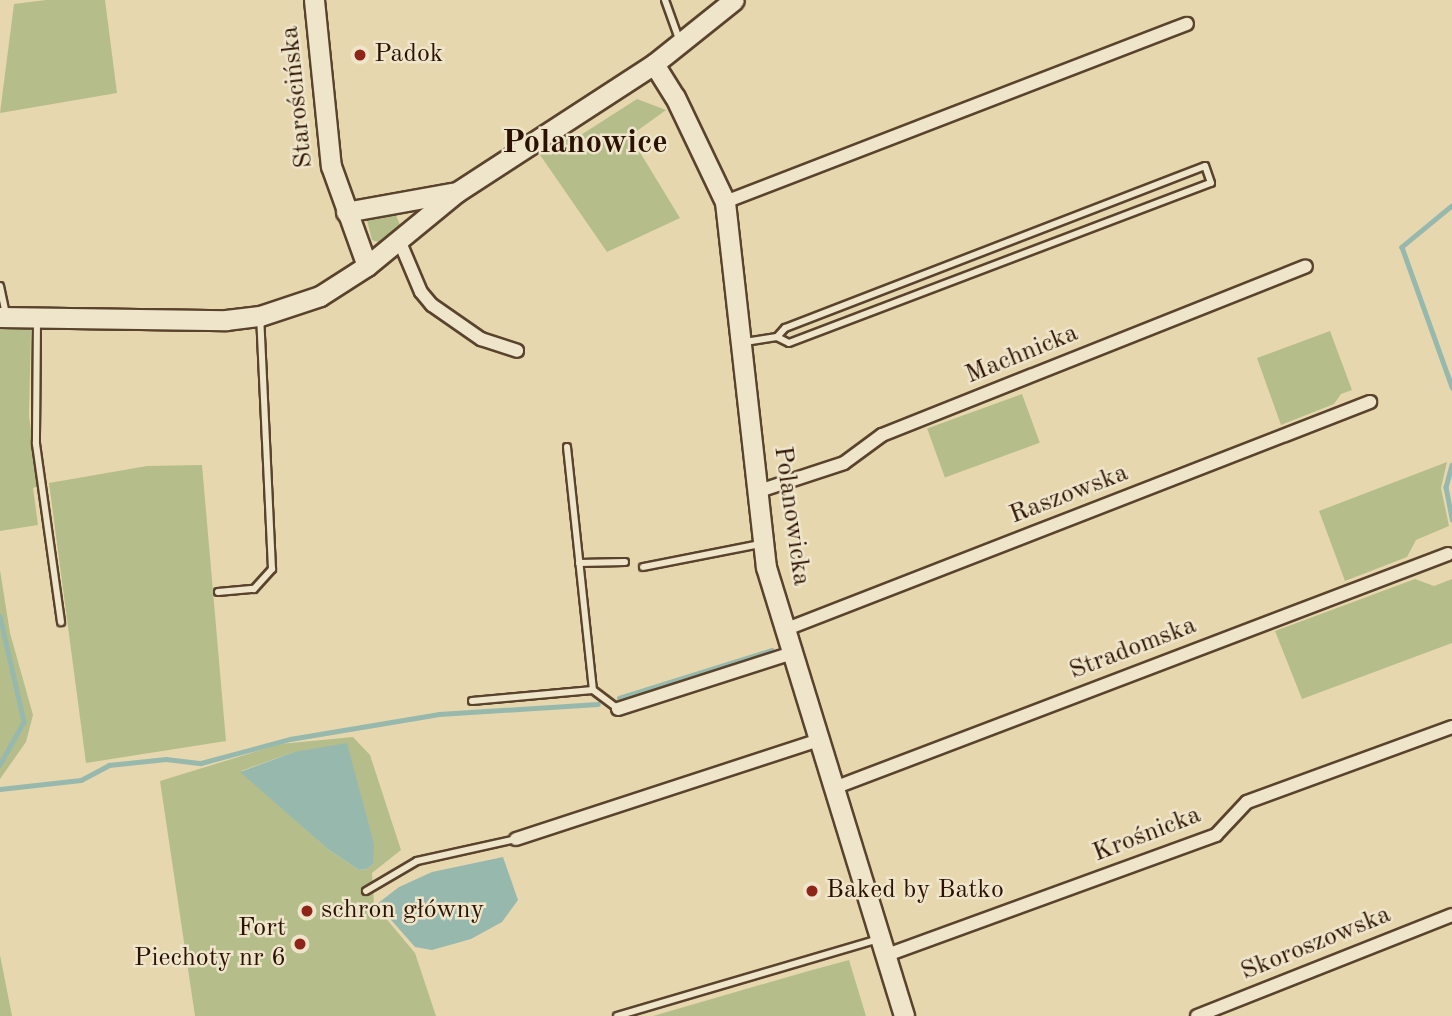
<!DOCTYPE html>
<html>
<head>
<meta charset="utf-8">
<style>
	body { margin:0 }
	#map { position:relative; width:1452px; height:1016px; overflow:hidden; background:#e7d7af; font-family:"Old Standard TT",serif }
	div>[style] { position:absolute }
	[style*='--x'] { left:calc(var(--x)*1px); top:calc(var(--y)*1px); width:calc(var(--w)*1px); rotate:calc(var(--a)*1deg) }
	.green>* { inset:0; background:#b5be8b; transform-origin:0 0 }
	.water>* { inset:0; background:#97b9ad }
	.stream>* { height:4.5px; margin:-2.25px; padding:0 2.25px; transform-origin:2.25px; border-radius:2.25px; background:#97b9ad }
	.roads { filter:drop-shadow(2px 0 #5a432c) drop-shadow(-2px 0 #5a432c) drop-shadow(0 2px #5a432c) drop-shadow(0 -2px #5a432c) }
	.lane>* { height:6px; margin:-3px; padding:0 3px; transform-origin:3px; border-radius:3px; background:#efe5cb }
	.street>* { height:12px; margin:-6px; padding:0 6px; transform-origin:6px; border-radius:6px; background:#efe5cb }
	.secondary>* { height:19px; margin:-9.5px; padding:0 9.5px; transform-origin:9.5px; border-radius:9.5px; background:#efe5cb }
	.dots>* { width:19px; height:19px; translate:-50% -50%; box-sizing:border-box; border:4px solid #efe5cb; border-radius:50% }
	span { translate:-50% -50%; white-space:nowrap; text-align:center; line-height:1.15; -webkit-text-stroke:5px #efe5cb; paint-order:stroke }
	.poi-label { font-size:26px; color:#2b1200 }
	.left { translate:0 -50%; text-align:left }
	.right { translate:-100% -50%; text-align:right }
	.street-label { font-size:26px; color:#2b1200 }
	.district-label { font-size:33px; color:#2b1200; font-weight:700 }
</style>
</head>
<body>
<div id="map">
	<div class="green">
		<div style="clip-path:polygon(46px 0,105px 0,117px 93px,0 113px,14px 4px)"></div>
		<div style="clip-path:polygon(637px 99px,666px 110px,630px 136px,680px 218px,607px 252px,538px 152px,567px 132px,573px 140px)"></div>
		<div style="clip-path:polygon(395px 213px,401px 227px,381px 243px,372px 240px,367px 220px)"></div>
		<div style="clip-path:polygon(23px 325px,31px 329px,29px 416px,39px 486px,33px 488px,38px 525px,0 531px,0 327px)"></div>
		<div style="clip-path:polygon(1330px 331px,1352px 390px,1341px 394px,1334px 404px,1281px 425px,1257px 358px)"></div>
		<div style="left:1022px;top:394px;width:52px;height:101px;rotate:70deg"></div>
		<div style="clip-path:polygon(1447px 462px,1441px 488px,1449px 526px,1416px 540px,1407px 557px,1345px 581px,1319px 511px)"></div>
		<div style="clip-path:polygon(202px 465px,226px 741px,86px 763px,49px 483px,147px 466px)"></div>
		<div style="clip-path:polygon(0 570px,10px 633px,33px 715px,26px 742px,0 779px)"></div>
		<div style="clip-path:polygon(1415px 579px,1434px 586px,1452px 579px,1452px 643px,1302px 699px,1275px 631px)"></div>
		<div style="clip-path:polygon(evenodd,353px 737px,370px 755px,401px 850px,372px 873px,374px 904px,415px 953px,436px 1016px,195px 1016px,160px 781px,280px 744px,353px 737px,294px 752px,373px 864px,367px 869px,359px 870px,329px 850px,241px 771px,294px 752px)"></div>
		<div style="clip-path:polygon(0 955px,12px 1016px,0 1016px)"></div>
		<div style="clip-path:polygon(849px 960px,866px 1016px,653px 1016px,805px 972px)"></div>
	</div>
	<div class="water">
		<div style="clip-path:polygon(347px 743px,374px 844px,373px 864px,367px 869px,359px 870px,329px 850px,240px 772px,294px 752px)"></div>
		<div style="clip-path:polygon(503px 857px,518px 900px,502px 922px,471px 939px,432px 950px,415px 947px,377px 904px,399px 887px,432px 872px)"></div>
	</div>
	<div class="stream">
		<div style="--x:1452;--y:206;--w:65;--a:140.6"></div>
		<div style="--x:1402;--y:247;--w:149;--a:70.3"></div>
		<div style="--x:1452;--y:465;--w:23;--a:105"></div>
		<div style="--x:1446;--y:487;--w:33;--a:79"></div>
		<div style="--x:0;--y:616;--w:109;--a:77.2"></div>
		<div style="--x:24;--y:722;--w:49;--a:119.2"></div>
		<div style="--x:619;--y:698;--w:160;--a:-17.4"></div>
		<div style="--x:0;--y:789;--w:81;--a:-6.3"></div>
		<div style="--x:81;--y:780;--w:32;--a:-28"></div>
		<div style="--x:109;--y:765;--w:57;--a:-6"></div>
		<div style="--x:166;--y:759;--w:35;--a:7"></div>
		<div style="--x:201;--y:763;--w:92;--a:-15.1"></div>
		<div style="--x:290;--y:739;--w:151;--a:-9.5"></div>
		<div style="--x:439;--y:714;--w:159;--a:-3.6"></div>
	</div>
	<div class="roads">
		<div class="lane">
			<div style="--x:665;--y:0;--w:41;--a:70.3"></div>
			<div style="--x:0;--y:286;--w:30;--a:78"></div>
			<div style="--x:37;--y:321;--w:123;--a:90.5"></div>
			<div style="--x:36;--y:444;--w:180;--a:82"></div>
			<div style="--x:745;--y:342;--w:32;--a:-9"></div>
			<div style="--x:777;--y:337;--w:13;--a:27"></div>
			<div style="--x:789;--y:343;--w:451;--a:-20.8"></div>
			<div style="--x:1211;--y:183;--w:18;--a:-109"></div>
			<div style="--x:1205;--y:166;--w:450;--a:158.9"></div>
			<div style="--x:785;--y:328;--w:12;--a:132"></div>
			<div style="--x:567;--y:447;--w:244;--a:83.9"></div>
			<div style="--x:579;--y:563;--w:46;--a:-1.2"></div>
			<div style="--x:643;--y:567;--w:119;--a:-11.1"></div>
			<div style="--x:218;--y:592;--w:36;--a:-5"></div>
			<div style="--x:254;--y:589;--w:27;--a:-48"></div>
			<div style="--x:272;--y:569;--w:251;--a:-92.7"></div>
			<div style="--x:472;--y:701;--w:121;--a:-5.2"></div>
			<div style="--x:593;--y:690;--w:31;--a:37"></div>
			<div style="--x:366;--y:891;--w:59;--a:-30.5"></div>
			<div style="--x:417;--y:861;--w:101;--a:-12.5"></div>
			<div style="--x:617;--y:1016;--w:272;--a:-16.4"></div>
		</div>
		<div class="street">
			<div style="--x:725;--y:202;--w:495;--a:-21.1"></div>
			<div style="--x:399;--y:240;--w:56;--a:67.1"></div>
			<div style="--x:421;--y:292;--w:17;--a:50"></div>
			<div style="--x:432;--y:305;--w:60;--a:34.8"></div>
			<div style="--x:481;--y:339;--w:38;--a:18"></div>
			<div style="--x:759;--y:491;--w:89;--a:-18.2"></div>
			<div style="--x:844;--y:463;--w:47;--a:-36.4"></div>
			<div style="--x:882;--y:435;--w:456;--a:-21.7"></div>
			<div style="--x:784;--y:630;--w:629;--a:-21.26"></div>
			<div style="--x:618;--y:709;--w:183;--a:-17.8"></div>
			<div style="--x:834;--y:788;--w:657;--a:-20.86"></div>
			<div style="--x:516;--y:839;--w:318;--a:-18.1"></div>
			<div style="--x:884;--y:956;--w:353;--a:-20"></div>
			<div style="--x:1216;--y:835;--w:45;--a:-46.8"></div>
			<div style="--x:1247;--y:802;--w:218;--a:-20.1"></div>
			<div style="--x:1197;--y:1016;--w:274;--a:-21.6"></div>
		</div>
		<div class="secondary">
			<div style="--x:314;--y:0;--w:167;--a:84.2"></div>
			<div style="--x:331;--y:166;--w:106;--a:70.2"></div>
			<div style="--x:654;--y:64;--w:39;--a:58"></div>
			<div style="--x:675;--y:97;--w:116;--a:64.5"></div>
			<div style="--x:725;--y:202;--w:367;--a:83.6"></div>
			<div style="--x:766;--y:567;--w:470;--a:72.9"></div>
			<div style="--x:346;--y:212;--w:108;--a:-10.2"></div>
			<div style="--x:0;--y:317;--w:226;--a:0.8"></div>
			<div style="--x:226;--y:320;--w:34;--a:-7"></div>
			<div style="--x:260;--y:316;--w:63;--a:-18.4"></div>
			<div style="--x:320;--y:296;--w:56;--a:-32.6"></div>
			<div style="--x:367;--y:266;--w:117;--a:-39.4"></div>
			<div style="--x:457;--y:192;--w:235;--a:-33"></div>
			<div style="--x:654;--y:64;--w:102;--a:-38.7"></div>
		</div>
	</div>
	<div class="dots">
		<div style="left:360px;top:55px;background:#8f2418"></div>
		<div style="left:812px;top:891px;background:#8f2418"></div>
		<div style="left:307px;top:911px;background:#8f2418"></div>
		<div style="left:300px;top:944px;background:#8f2418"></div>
	</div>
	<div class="poi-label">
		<span class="left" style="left:374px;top:55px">Padok</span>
		<span class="left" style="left:826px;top:891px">Baked by Batko</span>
		<span class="left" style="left:321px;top:911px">schron główny</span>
		<span class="right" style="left:286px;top:944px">Fort<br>Piechoty nr 6</span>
	</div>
	<div class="street-label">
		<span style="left:298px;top:97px;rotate:-96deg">Starościńska</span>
		<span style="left:1022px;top:355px;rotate:-22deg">Machnicka</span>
		<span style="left:1069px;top:495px;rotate:-21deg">Raszowska</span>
		<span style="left:791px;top:516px;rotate:82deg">Polanowicka</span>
		<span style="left:1133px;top:649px;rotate:-21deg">Stradomska</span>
		<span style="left:1147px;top:835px;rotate:-21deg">Krośnicka</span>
		<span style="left:1316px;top:944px;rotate:-22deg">Skoroszowska</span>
	</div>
	<div class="district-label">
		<span style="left:585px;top:144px">Polanowice</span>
	</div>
</div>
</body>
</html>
